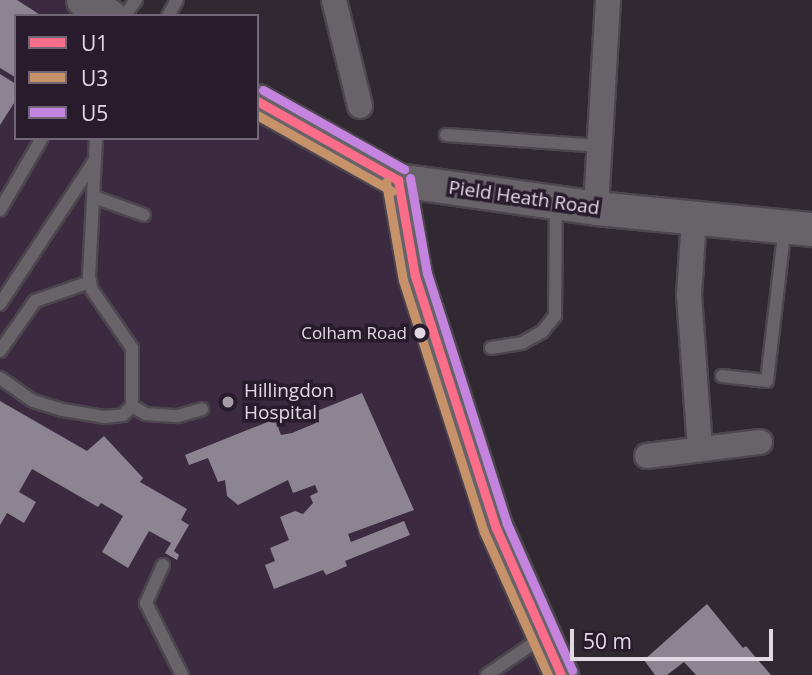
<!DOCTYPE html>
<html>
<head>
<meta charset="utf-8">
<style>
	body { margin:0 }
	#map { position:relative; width:812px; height:675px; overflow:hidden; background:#302932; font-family:"Open Sans",sans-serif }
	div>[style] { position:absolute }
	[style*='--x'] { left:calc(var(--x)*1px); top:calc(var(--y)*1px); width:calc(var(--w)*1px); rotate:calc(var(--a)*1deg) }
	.built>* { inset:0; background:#3b2a40 }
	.building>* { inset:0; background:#8c8591 }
	.roads { filter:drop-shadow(2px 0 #4c464e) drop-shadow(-2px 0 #4c464e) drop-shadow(0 2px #4c464e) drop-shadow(0 -2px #4c464e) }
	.lane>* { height:12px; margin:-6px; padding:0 6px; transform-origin:6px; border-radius:6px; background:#686269 }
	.street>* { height:24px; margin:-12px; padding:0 12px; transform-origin:12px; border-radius:12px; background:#686269 }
	.secondary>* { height:33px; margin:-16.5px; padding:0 16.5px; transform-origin:16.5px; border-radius:16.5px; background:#686269 }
	.bus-1>* { height:9px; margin:-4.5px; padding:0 4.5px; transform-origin:4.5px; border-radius:4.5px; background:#fb6d88 }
	.bus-2>* { height:9px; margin:-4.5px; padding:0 4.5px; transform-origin:4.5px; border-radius:4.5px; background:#c7916a }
	.bus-3>* { height:9px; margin:-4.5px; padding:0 4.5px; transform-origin:4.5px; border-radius:4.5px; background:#c483df }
	.dots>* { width:19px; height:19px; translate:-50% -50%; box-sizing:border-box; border:4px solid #281b2c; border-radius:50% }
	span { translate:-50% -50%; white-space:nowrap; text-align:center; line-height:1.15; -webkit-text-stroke:7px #281b2c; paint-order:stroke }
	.bus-label { font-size:17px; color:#e2d8e4 }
	.right { translate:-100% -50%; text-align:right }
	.street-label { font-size:19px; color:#e2d8e4 }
	.poi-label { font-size:19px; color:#e2d8e4 }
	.left { translate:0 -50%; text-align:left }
	.legend { position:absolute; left:14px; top:14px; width:245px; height:126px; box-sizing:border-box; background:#281b2c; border:2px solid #726776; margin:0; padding:9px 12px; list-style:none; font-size:21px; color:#e2d8e4 }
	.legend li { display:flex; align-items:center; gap:14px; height:35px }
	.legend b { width:35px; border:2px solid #726776 }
	.scale { position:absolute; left:570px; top:629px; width:203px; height:32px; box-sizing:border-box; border:4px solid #e2d8e4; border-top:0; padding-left:9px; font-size:21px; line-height:24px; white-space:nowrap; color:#e2d8e4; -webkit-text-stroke:5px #281b2c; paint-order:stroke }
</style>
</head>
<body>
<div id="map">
	<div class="built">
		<div style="clip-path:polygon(0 0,83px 0,110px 16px,16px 16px,16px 138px,257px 138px,257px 101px,398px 180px,559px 675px,0 675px)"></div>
	</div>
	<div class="building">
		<div style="clip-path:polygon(0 0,17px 0,42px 16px,16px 16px,15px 77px,0 68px)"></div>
		<div style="clip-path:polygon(0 74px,16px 84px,16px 100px,0 125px)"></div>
		<div style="clip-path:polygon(362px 393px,414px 510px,348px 534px,351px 542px,404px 521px,410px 535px,345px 561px,347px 566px,326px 575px,323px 570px,274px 589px,265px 565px,275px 561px,270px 548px,289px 540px,280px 517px,295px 511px,303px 514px,313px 503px,310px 496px,318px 492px,315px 485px,293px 493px,288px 480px,238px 505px,227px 496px,225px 480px,218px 482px,208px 458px,189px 465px,185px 455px,275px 419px,281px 435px,292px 433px,316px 423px,312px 413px)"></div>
		<div style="clip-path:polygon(0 401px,87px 451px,104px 436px,143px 478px,140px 482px,187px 509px,181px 520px,189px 525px,174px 551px,179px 555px,177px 560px,165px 553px,171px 543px,149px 531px,128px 568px,102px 552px,123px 516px,101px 503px,98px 507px,32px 469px,19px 492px,36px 502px,24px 523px,7px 513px,0 525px)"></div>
		<div style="clip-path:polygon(707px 604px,743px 648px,746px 646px,771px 675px,696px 675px,684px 662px,667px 675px,655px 675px,644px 660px)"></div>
	</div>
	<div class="roads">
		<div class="lane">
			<div style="--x:124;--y:16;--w:20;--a:-53"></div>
			<div style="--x:168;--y:16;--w:18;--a:-61"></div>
			<div style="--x:446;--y:135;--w:153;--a:4.1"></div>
			<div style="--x:94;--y:197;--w:53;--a:19.8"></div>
			<div style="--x:0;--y:210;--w:83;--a:-59.7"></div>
			<div style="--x:0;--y:304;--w:173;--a:-56.6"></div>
			<div style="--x:491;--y:348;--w:31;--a:-9"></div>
			<div style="--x:522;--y:343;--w:23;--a:-29"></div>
			<div style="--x:542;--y:332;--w:21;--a:-51"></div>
			<div style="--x:555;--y:316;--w:113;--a:-89.5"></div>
			<div style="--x:0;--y:351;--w:61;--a:-55"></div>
			<div style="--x:35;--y:301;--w:58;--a:-19.1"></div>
			<div style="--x:722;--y:376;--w:45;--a:6.3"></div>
			<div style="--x:767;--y:381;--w:156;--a:-83.4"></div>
			<div style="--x:0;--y:378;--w:40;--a:34.9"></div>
			<div style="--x:33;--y:401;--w:31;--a:17"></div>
			<div style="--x:63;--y:410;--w:43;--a:9.5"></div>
			<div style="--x:105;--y:417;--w:18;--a:-6"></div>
			<div style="--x:123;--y:415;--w:13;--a:-45"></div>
			<div style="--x:132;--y:406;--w:58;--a:-90"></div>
			<div style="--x:132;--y:348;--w:70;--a:-124.6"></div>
			<div style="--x:92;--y:290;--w:13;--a:-103"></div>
			<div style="--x:89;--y:277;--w:139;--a:-87.1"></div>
			<div style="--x:132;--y:406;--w:16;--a:30"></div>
			<div style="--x:146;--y:414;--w:32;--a:4"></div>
			<div style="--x:178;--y:416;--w:25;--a:-16"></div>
			<div style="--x:163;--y:565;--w:42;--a:114.1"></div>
			<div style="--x:146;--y:603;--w:80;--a:63.4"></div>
			<div style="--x:487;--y:675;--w:65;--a:-34.4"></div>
		</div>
		<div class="street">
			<div style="--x:334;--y:0;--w:109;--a:76.2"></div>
			<div style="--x:596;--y:208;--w:208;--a:-86.7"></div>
			<div style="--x:694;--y:218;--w:77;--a:93.7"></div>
			<div style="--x:689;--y:295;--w:153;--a:85.9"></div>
			<div style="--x:647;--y:456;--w:114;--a:-7.1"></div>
		</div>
		<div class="secondary">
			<div style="--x:83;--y:0;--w:31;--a:31"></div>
			<div style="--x:257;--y:101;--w:162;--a:29.3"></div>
			<div style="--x:398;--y:180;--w:200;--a:8"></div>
			<div style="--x:596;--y:208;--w:217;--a:5.6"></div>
			<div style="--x:398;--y:180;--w:97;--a:80"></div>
			<div style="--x:415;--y:276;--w:265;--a:72.2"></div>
			<div style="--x:496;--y:528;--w:161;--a:66.1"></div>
		</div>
	</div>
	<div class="bus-1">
		<div style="--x:257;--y:101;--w:162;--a:29.3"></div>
		<div style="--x:398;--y:180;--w:97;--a:80"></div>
		<div style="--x:415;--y:276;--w:265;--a:72.2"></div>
		<div style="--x:496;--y:528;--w:161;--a:66.1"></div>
	</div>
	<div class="bus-2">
		<div style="--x:257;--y:115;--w:155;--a:29.4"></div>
		<div style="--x:386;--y:182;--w:99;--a:80.2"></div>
		<div style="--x:403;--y:280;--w:265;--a:72.2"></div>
		<div style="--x:484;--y:532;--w:157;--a:65.9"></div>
	</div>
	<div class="bus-3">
		<div style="--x:263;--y:90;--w:162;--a:29.3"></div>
		<div style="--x:410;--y:178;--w:97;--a:79.9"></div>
		<div style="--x:427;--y:273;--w:263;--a:72.3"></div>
		<div style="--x:507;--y:524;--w:160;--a:66"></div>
	</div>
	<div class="dots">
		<div style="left:420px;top:333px;background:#e2d8e4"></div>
		<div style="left:228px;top:402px;background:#a49ba6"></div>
	</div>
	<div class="bus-label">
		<span class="right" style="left:407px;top:333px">Colham Road</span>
	</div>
	<div class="street-label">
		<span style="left:524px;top:198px;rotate:8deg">Pield Heath Road</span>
	</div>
	<div class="poi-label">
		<span class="left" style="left:244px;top:402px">Hillingdon<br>Hospital</span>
	</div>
	<ul class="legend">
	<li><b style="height:9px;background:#fb6d88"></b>U1</li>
	<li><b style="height:9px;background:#c7916a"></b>U3</li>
	<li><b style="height:9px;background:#c483df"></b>U5</li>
	</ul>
	<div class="scale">50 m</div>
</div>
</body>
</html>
